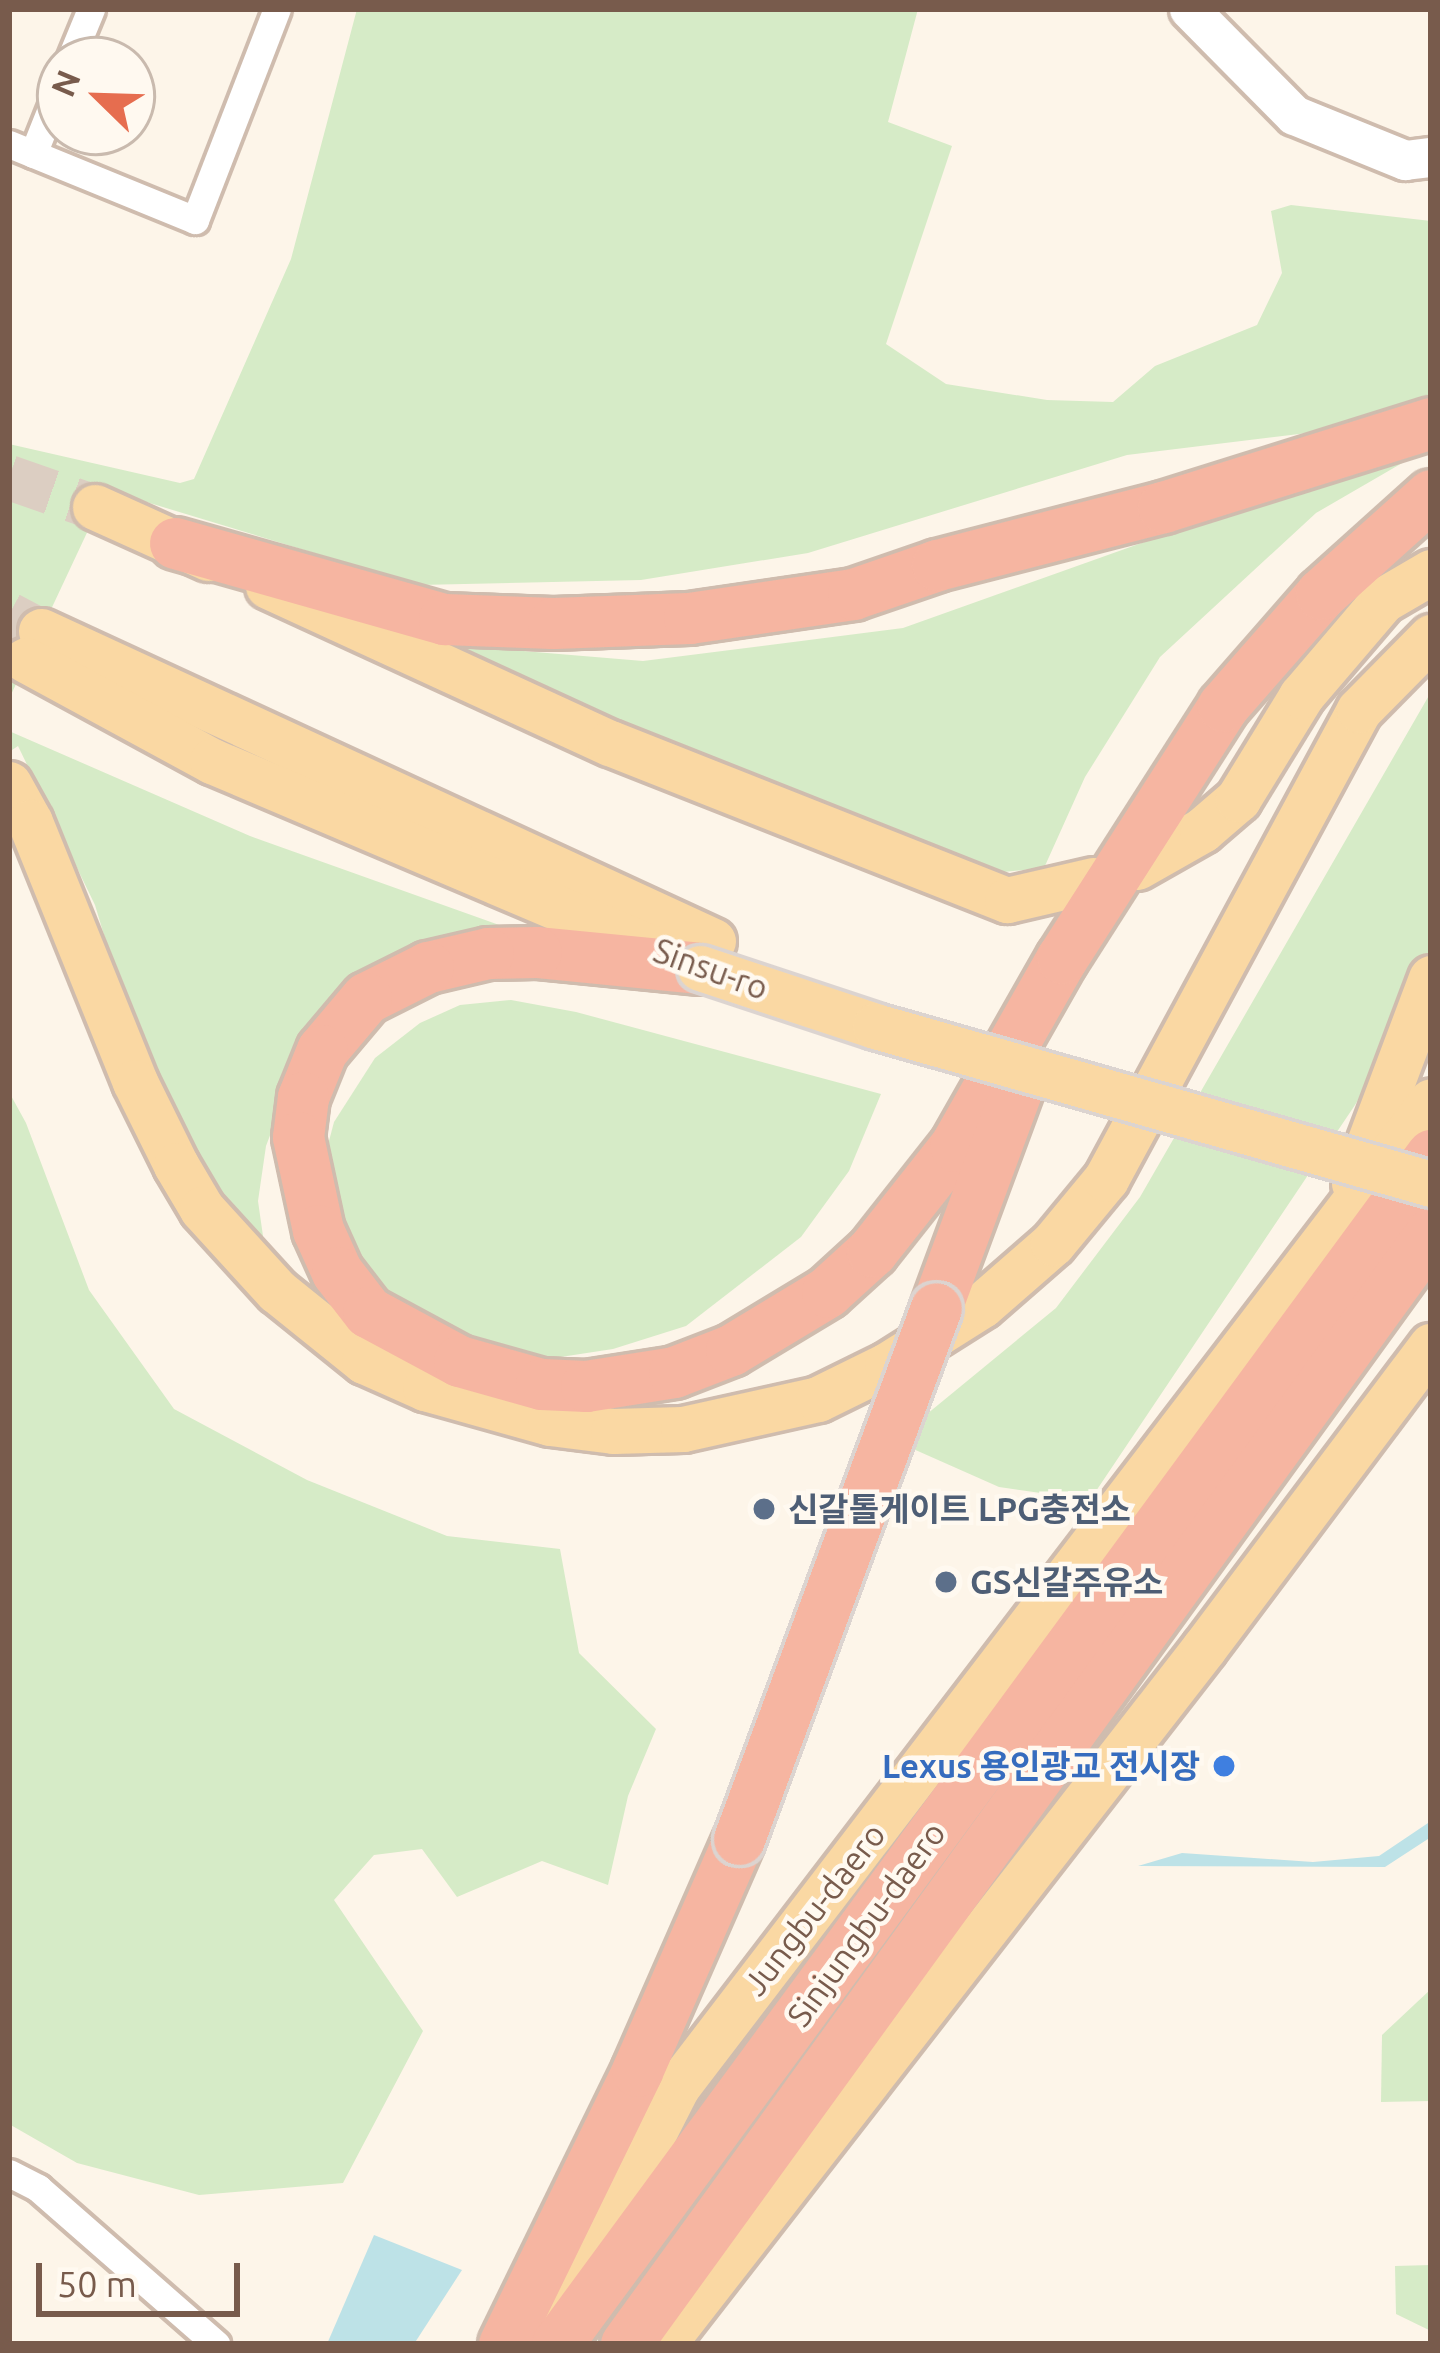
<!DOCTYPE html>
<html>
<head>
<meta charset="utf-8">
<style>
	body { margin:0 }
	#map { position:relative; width:1440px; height:2353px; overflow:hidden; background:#fdf5e9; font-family:Ubuntu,"Noto Sans KR",sans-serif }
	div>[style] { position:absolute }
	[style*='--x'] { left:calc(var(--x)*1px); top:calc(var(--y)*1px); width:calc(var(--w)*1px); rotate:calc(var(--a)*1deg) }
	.green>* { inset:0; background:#d6ebc7 }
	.water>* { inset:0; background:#bde2e7 }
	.primary-tunnel>* { height:45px; margin-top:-22.5px; transform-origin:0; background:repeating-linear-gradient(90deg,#dccec2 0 45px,transparent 0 67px) }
	.roads { filter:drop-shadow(3px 0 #cfbcae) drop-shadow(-3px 0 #cfbcae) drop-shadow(0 3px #cfbcae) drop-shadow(0 -3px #cfbcae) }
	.street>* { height:27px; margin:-13.5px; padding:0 13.5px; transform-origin:13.5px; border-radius:13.5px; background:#fff }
	.secondary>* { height:39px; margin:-19.5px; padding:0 19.5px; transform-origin:19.5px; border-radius:19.5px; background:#fff }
	.primary>* { height:45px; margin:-22.5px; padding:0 22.5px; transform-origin:22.5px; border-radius:22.5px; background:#fad8a3 }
	.highway>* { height:51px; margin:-25.5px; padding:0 25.5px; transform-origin:25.5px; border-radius:25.5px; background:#f6b5a1 }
	.bridges { filter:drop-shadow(3px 0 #dcd4d0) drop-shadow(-3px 0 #dcd4d0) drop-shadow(0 3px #dcd4d0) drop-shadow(0 -3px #dcd4d0) }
	.primary-bridge>* { height:45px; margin:-22.5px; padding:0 22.5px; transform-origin:22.5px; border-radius:22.5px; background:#fad8a3 }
	.highway-bridge>* { height:51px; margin:-25.5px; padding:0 25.5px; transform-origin:25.5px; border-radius:25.5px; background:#f6b5a1 }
	.dots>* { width:33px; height:33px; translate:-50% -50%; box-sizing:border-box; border:6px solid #fff9f0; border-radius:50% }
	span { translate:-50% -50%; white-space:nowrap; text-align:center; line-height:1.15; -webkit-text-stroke:9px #fff9f0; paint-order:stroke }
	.street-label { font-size:33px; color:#785b4c }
	.service-label { font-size:33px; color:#4e5e75; font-weight:700 }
	.left { translate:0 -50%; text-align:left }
	.shop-label { font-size:33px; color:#366cbe; font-weight:700 }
	.right { translate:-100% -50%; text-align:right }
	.frame { position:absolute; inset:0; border:12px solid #785b4c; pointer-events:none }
	.north { position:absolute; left:36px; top:36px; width:120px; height:120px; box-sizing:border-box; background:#fff9f0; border:3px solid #c9baae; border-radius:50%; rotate:293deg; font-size:33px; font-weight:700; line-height:48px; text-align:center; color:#785b4c }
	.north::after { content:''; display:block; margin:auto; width:42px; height:54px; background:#e66d4f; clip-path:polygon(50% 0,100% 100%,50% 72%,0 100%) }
	.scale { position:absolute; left:36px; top:2263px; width:204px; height:54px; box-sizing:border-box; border:6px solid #785b4c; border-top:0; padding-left:15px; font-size:36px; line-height:42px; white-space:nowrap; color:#785b4c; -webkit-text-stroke:9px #fff9f0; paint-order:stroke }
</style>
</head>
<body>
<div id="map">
	<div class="green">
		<div style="clip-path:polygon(357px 9px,918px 9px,888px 122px,952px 146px,886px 344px,946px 384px,1047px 400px,1113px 402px,1155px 366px,1257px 325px,1282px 273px,1271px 211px,1291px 205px,1431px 221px,1431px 402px,1324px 431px,1127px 455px,808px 553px,641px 580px,419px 585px,107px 490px,9px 699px,9px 444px,180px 483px,194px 479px,291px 259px)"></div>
		<div style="clip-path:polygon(1416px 455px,1316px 513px,1160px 657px,1085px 777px,1044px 868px,1003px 872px,790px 801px,439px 644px,643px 661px,903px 628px,1251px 504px)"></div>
		<div style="clip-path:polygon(1431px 692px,1431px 957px,1397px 1035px,1355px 1105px,1090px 1500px,999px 1487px,911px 1448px,927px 1414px,1056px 1308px,1140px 1197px)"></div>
		<div style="clip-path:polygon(9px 731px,250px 836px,502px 926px,517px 941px,423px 961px,286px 1093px,266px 1146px,258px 1201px,266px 1257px,261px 1275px,143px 1065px,95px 905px,18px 746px,9px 752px)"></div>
		<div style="clip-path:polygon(511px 1000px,576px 1012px,881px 1094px,849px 1171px,801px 1237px,686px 1326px,613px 1349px,554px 1358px,483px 1359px,380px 1317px,318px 1183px,334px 1122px,375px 1058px,420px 1023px,460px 1005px)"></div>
		<div style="clip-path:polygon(9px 1092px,26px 1123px,89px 1290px,174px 1409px,307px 1480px,447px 1536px,560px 1549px,579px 1653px,656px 1729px,628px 1796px,608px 1885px,542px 1861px,457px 1897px,422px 1849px,374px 1855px,334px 1900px,423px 2031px,343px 2183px,199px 2195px,77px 2163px,9px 2124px)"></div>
		<div style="clip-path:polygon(1431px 1989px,1431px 2101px,1381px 2102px,1382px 2035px)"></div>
		<div style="clip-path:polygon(1431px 2265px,1431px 2331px,1396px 2314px,1395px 2266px)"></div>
	</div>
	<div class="water">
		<div style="clip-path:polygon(1431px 1821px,1431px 1837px,1385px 1867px,1138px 1866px,1182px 1853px,1313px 1862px,1379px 1856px)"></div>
		<div style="clip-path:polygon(374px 2235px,462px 2270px,414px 2344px,327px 2344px)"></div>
	</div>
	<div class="primary-tunnel">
		<div style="--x:9;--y:477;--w:91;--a:19.2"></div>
		<div style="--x:9;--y:614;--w:36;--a:28"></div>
	</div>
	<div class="roads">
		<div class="street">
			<div style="--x:70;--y:60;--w:55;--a:-67.6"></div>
			<div style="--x:9;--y:144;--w:201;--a:22.2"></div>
			<div style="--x:195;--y:220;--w:226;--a:-68.8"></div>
			<div style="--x:33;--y:154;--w:73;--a:-68.3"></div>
			<div style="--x:9;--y:2173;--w:33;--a:27"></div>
			<div style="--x:38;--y:2188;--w:237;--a:41.2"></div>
		</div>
		<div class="secondary">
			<div style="--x:1189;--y:9;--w:149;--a:45.3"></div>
			<div style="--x:1294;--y:115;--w:120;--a:22.1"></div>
			<div style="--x:1405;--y:160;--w:26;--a:-7"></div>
		</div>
		<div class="primary">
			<div style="--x:95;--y:507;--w:124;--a:24.3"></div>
			<div style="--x:268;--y:586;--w:376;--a:24.7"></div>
			<div style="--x:610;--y:743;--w:427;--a:21.6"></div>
			<div style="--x:1007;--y:900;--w:88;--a:-13.1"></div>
			<div style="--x:41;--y:631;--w:740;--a:24.76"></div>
			<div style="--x:26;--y:660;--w:212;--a:28.5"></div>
			<div style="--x:212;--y:761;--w:506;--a:23.02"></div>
			<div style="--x:9;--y:784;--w:43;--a:61.1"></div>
			<div style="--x:30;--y:822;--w:280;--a:68"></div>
			<div style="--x:135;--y:1082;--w:93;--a:63.7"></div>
			<div style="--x:176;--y:1165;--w:51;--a:59.4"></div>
			<div style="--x:202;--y:1209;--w:111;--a:47.6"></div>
			<div style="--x:277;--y:1291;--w:112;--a:38.8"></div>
			<div style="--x:364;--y:1361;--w:67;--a:23.9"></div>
			<div style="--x:425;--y:1388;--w:130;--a:15.6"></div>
			<div style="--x:550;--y:1423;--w:64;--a:7.2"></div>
			<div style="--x:613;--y:1431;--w:70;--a:-1.6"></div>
			<div style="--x:683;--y:1429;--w:138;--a:-12.5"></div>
			<div style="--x:818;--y:1399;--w:77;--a:-26.2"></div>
			<div style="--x:887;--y:1365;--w:112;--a:-32.3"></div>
			<div style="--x:982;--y:1305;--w:94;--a:-41.1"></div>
			<div style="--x:1053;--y:1243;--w:83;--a:-50.4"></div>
			<div style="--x:1106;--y:1179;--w:533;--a:-61.66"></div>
			<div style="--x:1359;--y:710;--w:103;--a:-45.4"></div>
			<div style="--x:1137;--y:867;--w:75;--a:-29.6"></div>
			<div style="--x:1202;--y:830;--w:48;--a:-40.7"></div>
			<div style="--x:1238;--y:799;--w:121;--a:-58.5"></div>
			<div style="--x:1301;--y:696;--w:126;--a:-49.5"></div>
			<div style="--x:1383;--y:600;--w:56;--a:-30.3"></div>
			<div style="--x:1354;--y:1183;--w:219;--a:-69.4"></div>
			<div style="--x:564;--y:2309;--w:249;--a:-63"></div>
			<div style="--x:677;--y:2087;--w:1241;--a:-52.59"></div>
			<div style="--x:663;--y:2344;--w:882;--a:-52.14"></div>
			<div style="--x:1204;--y:1648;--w:378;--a:-53.1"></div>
		</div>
		<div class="highway">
			<div style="--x:175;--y:543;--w:280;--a:15.8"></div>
			<div style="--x:444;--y:619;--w:109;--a:2.1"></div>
			<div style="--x:553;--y:623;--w:136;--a:-2.1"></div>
			<div style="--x:689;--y:618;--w:166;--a:-8.3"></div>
			<div style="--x:853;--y:594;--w:89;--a:-19"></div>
			<div style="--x:937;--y:565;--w:233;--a:-14.4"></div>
			<div style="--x:1163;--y:507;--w:281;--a:-17.4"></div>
			<div style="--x:700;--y:968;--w:165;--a:-174.4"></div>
			<div style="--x:536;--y:952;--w:48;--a:178.8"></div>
			<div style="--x:488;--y:953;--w:62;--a:166.9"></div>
			<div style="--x:428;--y:967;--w:69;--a:153.4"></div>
			<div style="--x:366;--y:998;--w:68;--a:130.2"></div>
			<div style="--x:322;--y:1050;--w:51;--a:112"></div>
			<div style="--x:303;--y:1097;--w:40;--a:97.1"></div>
			<div style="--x:298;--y:1137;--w:95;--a:77.9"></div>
			<div style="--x:318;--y:1230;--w:46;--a:65.7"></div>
			<div style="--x:337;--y:1272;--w:51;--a:52.2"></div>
			<div style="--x:368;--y:1312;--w:103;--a:28.3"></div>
			<div style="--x:459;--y:1361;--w:85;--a:15.7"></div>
			<div style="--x:541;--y:1384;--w:45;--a:2.5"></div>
			<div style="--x:586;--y:1386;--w:89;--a:-9"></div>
			<div style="--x:674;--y:1372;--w:61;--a:-21.1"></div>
			<div style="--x:731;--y:1350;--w:112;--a:-31.1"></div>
			<div style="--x:827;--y:1292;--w:61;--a:-42.3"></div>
			<div style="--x:872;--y:1251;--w:134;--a:-51.7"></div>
			<div style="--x:955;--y:1146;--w:216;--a:-60.4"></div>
			<div style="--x:1062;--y:958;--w:299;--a:-57.4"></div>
			<div style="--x:1223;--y:706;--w:149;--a:-48.8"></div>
			<div style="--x:1321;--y:594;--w:148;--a:-42"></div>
			<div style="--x:936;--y:1308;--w:245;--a:-69.7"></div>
			<div style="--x:504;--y:2344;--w:304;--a:-64"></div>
			<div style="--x:637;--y:2071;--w:253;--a:-66.3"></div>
			<div style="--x:557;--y:2344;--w:1476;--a:-53.68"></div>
			<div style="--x:626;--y:2344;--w:1372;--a:-54.07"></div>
		</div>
	</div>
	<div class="bridges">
		<div class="primary-bridge">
			<div style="--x:700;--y:968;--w:184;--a:18.3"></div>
			<div style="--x:875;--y:1026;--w:578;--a:15.86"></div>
		</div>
		<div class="highway-bridge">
			<div style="--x:739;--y:1839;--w:566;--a:-69.65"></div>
		</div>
	</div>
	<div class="dots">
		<div style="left:764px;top:1509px;background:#5c6f8a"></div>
		<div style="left:946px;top:1582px;background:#5c6f8a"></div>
		<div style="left:1224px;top:1766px;background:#3f7fe0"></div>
	</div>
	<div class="street-label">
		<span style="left:711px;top:969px;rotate:20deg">Sinsu-ro</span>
		<span style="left:814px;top:1909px;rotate:-52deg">Jungbu-daero</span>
		<span style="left:866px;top:1924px;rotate:-54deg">Sinjungbu-daero</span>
	</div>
	<div class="service-label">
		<span class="left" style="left:788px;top:1509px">신갈톨게이트 LPG충전소</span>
		<span class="left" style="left:970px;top:1582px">GS신갈주유소</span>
	</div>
	<div class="shop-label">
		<span class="right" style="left:1200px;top:1766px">Lexus 용인광교 전시장</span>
	</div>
	<div class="frame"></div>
	<div class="north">N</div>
	<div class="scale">50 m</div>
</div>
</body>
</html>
